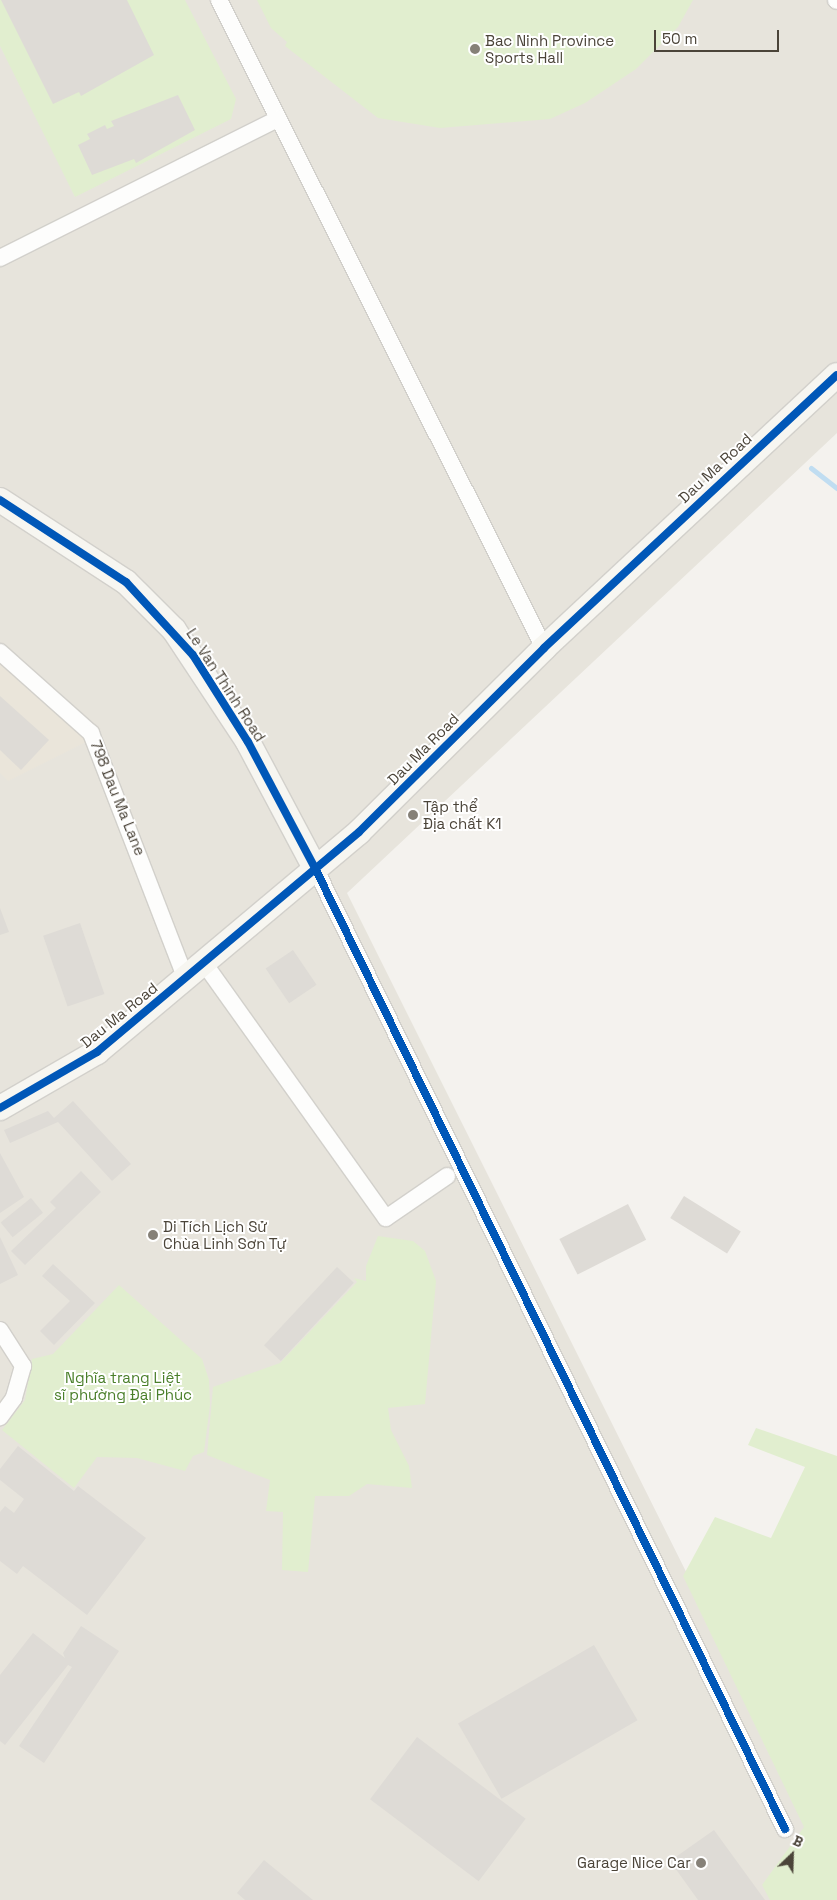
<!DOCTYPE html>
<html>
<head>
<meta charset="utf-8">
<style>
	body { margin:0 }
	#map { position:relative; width:837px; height:1900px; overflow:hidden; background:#f4f2ee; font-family:"Space Grotesk",sans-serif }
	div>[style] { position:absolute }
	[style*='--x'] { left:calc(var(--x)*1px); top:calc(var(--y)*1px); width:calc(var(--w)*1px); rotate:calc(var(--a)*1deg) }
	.residential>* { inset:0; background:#e7e4dc }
	.education>* { inset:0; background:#eae5da }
	.green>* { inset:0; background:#e1eecf }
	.stream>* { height:5px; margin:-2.5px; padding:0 2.5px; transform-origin:2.5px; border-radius:2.5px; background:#c0ddf1 }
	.building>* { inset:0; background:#dedbd6; transform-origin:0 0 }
	.roads { filter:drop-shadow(1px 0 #d2d0cb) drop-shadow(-1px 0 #d2d0cb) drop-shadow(0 1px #d2d0cb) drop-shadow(0 -1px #d2d0cb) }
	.street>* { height:16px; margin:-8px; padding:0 8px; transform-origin:8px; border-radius:8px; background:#fdfdfc }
	.secondary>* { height:24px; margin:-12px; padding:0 12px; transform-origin:12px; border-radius:12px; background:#f7f6f1 }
	.cycleway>* { height:8px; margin:-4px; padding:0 4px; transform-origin:4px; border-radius:4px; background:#0057b8 }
	.dots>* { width:14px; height:14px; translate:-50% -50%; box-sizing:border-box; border:2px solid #fff; border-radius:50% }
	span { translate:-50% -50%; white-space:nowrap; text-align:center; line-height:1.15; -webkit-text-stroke:4px #fff; paint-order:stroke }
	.poi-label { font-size:15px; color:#4b4439 }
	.left { translate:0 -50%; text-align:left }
	.right { translate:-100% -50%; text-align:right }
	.street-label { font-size:15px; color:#4b4439 }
	.park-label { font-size:15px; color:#4a7f2a }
	.north { position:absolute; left:767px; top:1830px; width:50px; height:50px; -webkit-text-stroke:4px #fff; paint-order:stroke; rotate:24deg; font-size:14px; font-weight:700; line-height:20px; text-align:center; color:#4b4439 }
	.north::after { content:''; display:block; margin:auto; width:18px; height:22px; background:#4b4439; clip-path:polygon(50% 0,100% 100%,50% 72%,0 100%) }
	.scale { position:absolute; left:654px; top:30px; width:125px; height:22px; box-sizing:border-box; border:2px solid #4b4439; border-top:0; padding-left:6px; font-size:15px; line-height:18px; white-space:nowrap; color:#4b4439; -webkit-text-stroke:4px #fff; paint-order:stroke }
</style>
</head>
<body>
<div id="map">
	<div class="residential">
		<div style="clip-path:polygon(0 0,837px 0,837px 433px,347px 893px,831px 1862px,805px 1900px,0 1900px)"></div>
	</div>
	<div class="education">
		<div style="clip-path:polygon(0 662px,88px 741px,8px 781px,0 773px)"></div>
	</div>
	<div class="green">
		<div style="clip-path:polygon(0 0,185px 0,236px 99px,231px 119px,75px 197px,0 46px)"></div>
		<div style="clip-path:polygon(257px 0,693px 0,678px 27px,636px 69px,585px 103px,550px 119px,440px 128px,378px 118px,285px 46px,287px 42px,271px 28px)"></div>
		<div style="clip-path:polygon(378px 1236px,413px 1241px,425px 1251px,436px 1281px,425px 1404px,388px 1408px,391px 1430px,409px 1466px,412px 1488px,367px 1484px,349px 1496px,315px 1496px,308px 1572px,282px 1570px,283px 1512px,266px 1511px,270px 1480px,207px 1455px,213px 1387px,280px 1363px,357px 1282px,354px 1278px,366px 1281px,366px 1266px)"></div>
		<div style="clip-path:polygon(119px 1285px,202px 1359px,209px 1380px,210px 1405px,204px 1452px,193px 1456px,185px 1471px,137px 1458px,97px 1457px,74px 1488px,2px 1430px,25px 1400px,32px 1359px,53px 1354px)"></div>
		<div style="clip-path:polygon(756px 1428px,837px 1456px,837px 1900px,770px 1900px,762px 1885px,804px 1827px,683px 1576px,715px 1517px,771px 1538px,805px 1467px,748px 1445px)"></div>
	</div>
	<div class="stream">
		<div style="--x:811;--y:468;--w:33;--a:38"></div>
	</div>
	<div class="building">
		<div style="clip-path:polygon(1px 0,127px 0,154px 55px,81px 96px,79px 92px,53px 104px)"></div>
		<div style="clip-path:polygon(178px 95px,195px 130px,136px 163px,134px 159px,92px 175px,78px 145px,90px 139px,87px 134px,105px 125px,107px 129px,114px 126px,111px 121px)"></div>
		<div style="clip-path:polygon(0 696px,49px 740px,21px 770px,0 750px)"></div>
		<div style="clip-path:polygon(0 908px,9px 932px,0 935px)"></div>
		<div style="left:80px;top:923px;width:75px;height:39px;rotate:71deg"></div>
		<div style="left:293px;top:950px;width:42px;height:33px;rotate:56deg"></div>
		<div style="clip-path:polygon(73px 1101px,131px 1164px,112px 1181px,58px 1122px,10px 1143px,4px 1130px,48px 1111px,54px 1118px)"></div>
		<div style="clip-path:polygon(0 1153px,24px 1197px,0 1213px)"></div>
		<div style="clip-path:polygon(81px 1171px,101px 1192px,25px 1265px,11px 1251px,56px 1208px,50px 1202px)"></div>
		<div style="left:684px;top:1196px;width:67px;height:26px;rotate:32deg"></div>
		<div style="left:31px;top:1198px;width:19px;height:39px;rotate:51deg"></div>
		<div style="left:628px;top:1204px;width:40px;height:77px;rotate:63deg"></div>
		<div style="clip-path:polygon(0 1237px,18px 1275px,0 1284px)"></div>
		<div style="clip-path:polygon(53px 1264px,95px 1303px,54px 1345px,40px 1331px,70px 1301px,42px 1276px)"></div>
		<div style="left:337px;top:1267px;width:23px;height:107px;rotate:43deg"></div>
		<div style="clip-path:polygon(18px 1446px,74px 1491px,78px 1486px,146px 1538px,87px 1615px,23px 1566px,17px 1574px,0 1561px,0 1512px,5px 1506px,14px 1513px,24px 1499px,0 1480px,0 1469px)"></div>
		<div style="clip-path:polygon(81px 1626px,119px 1651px,44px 1763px,19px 1746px,72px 1667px,68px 1665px,5px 1745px,0 1741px,0 1675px,33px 1633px,65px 1658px,63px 1653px)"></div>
		<div style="left:594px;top:1645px;width:87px;height:157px;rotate:60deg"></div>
		<div style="left:417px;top:1737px;width:136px;height:78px;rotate:37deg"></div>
		<div style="clip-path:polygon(714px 1830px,765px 1900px,698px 1900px,670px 1861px)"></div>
		<div style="clip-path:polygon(264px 1860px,313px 1900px,245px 1900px,237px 1893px)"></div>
	</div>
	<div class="roads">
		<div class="street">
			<div style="--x:219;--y:0;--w:725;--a:63.36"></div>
			<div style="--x:836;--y:0;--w:1;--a:45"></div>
			<div style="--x:0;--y:258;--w:311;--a:-26.6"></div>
			<div style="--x:0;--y:652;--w:122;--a:41.7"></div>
			<div style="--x:91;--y:733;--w:264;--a:68.9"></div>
			<div style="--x:315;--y:868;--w:1070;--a:63.94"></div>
			<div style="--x:204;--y:963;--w:313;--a:54.5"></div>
			<div style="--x:386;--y:1218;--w:74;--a:-34.5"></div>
			<div style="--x:0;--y:1330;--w:43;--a:57.4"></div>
			<div style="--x:23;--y:1366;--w:33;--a:106"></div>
			<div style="--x:14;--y:1398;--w:24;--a:126"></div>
		</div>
		<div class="secondary">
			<div style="--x:0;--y:500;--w:150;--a:33.1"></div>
			<div style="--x:126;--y:582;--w:68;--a:45"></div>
			<div style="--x:174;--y:630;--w:134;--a:56.5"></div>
			<div style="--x:248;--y:742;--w:143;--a:62"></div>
			<div style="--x:0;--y:1108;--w:112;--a:-30"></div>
			<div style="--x:97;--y:1052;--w:342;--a:-40"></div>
			<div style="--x:359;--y:832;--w:261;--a:-44.8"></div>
			<div style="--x:544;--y:648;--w:400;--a:-43"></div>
		</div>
	</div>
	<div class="cycleway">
		<div style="--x:0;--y:500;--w:150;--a:33.1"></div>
		<div style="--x:126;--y:582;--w:99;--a:47.5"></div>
		<div style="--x:193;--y:655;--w:103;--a:57.7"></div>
		<div style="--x:248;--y:742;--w:143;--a:62"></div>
		<div style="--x:315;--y:868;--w:1070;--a:63.94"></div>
		<div style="--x:0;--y:1108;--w:112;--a:-30"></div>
		<div style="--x:97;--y:1052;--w:342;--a:-40"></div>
		<div style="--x:359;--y:832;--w:261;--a:-44.8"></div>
		<div style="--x:544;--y:648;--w:400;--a:-43"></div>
	</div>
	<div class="dots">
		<div style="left:475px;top:49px;background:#868178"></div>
		<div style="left:413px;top:815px;background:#868178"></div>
		<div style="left:153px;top:1235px;background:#868178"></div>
		<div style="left:701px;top:1863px;background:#868178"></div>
	</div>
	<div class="poi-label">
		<span class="left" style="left:485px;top:49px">Bac Ninh Province<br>Sports Hall</span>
		<span class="left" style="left:423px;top:815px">Tập thể<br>Địa chất K1</span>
		<span class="left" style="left:163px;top:1235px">Di Tích Lịch Sử<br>Chùa Linh Sơn Tự</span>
		<span class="right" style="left:691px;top:1863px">Garage Nice Car</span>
	</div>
	<div class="street-label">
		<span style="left:715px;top:468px;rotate:-43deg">Dau Ma Road</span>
		<span style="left:226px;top:685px;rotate:57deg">Le Van Thinh Road</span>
		<span style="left:423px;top:749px;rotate:-45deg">Dau Ma Road</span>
		<span style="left:118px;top:798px;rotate:68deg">798 Dau Ma Lane</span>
		<span style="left:119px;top:1015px;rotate:-39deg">Dau Ma Road</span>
	</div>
	<div class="park-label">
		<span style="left:123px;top:1386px">Nghĩa trang Liệt<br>sĩ phường Đại Phúc</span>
	</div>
	<div class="north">B</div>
	<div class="scale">50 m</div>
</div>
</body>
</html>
